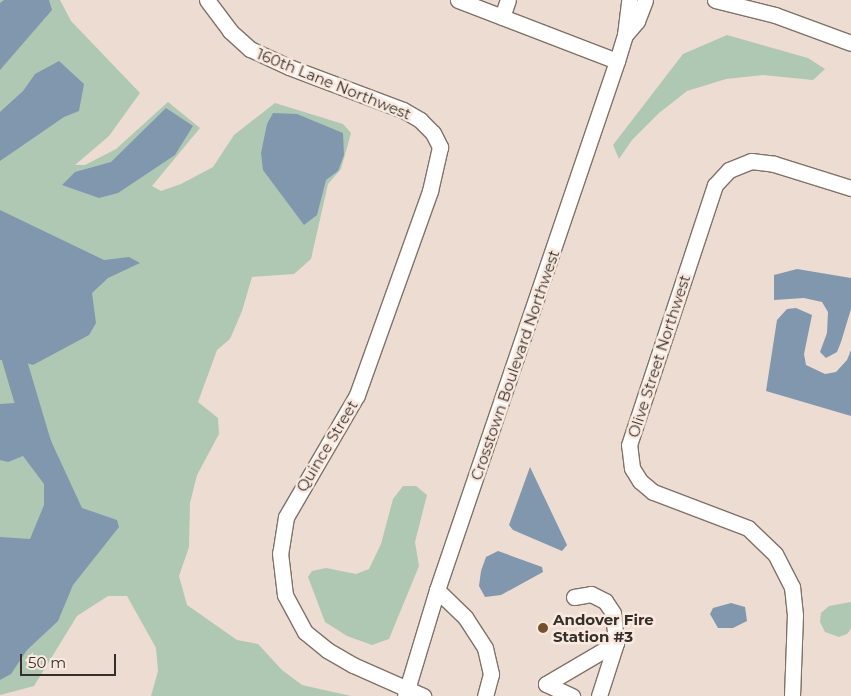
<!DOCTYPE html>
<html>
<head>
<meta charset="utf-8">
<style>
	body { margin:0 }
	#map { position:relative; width:851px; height:696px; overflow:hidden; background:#ecdcd1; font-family:Montserrat,sans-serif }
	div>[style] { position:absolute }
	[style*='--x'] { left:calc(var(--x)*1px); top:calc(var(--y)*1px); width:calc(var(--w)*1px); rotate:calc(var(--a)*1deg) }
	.green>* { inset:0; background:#aec8b3 }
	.water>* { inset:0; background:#8197ae }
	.river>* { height:24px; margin:-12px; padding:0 12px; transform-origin:12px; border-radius:12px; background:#8197ae }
	.roads { filter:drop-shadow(1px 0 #807268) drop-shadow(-1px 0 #807268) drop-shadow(0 1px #807268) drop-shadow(0 -1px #807268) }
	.minor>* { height:15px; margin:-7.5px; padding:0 7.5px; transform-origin:7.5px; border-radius:7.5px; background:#fff }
	.dots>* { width:14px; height:14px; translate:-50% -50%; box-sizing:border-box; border:2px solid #f9e9de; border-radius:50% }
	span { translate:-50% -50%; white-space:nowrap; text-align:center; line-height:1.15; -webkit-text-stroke:5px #f9e9de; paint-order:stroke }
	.street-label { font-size:15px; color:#352f2b }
	.poi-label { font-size:15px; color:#352f2b; font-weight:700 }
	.left { translate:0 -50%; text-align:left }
	.scale { position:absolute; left:20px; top:654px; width:96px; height:22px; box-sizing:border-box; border:2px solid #352f2b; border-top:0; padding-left:6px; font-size:15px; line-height:18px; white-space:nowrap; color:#352f2b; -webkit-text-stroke:4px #f9e9de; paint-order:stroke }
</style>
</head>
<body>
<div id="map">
	<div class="green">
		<div style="clip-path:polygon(0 0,60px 0,71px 21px,140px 93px,109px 136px,75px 165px,85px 165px,116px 149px,168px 102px,200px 128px,152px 186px,161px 191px,181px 184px,213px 167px,234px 135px,275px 103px,343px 124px,351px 133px,341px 169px,328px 184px,311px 259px,294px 274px,252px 277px,242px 311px,230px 339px,217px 350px,198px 402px,218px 418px,219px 434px,197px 475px,190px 503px,189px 547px,179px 576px,187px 605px,237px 640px,258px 644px,282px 670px,302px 685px,351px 696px,151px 696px,158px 671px,156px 648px,127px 596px,108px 596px,77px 616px,34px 686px,0 695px)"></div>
		<div style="clip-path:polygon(727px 35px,808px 58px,825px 69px,813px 80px,763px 75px,726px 79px,687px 91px,659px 113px,632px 140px,619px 159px,613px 145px,683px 54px)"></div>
		<div style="clip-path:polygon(403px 486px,416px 486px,427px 495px,415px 542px,419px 566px,389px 639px,372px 645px,347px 636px,325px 622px,308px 577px,312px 571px,326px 568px,356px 574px,369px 569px,381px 544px,393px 499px)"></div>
		<div style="clip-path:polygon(851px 602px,851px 629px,847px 634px,839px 637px,825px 632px,820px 622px,821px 613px,829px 606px)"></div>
	</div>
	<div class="water">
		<div style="clip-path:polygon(4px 0,49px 0,52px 10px,0 70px,0 3px)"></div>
		<div style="clip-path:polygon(59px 61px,84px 84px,79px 111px,64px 117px,0 161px,0 112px,23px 91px,35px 74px)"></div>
		<div style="clip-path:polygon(166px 108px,193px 126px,175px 155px,118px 193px,99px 198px,62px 185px,75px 172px,111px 162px)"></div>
		<div style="clip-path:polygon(273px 113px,297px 114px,343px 133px,344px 155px,338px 171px,326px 180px,317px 215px,304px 225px,263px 170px,261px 153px,267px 124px)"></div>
		<div style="clip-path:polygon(0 210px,104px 260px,129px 257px,140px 263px,108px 278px,92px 293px,96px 323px,89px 335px,33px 365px,14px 359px,0 360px)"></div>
		<div style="clip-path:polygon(797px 269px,851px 278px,851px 309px,841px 342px,837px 352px,826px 358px,820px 352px,827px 333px,828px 312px,822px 302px,804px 298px,774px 300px,774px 275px)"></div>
		<div style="clip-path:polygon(796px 308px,812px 315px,804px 354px,806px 365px,825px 374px,836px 372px,847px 360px,851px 350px,851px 416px,766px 391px,777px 320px,787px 309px)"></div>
		<div style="clip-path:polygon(15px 403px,45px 428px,82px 508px,117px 520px,119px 527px,73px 585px,58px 621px,27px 650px,11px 674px,0 680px,0 537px,30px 539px,44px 505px,44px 484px,23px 456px,8px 462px,0 460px,0 404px)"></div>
		<div style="clip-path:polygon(530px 467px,567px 545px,562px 551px,513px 530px,509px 525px)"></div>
		<div style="clip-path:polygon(498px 551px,542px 567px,543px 572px,501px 595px,485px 597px,479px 586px,481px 571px,486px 557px)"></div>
		<div style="clip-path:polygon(731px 603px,745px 607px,747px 621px,733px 628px,718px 628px,710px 614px,713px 608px)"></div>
	</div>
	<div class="river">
		<div style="--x:14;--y:359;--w:91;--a:73.4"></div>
	</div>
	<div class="roads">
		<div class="minor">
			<div style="--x:207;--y:0;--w:39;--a:53"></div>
			<div style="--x:230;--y:31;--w:27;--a:42"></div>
			<div style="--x:250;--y:49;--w:43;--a:24.8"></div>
			<div style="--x:289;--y:67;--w:122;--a:20.7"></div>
			<div style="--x:403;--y:110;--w:20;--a:30"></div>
			<div style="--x:420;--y:120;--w:18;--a:45"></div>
			<div style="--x:433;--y:133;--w:16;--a:63"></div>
			<div style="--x:440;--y:147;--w:45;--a:102.8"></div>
			<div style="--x:430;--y:191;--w:217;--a:109.7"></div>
			<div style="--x:357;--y:395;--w:141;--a:120.2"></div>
			<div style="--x:286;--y:517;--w:36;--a:99"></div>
			<div style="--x:280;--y:553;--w:42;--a:83.2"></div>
			<div style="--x:285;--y:595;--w:42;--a:61.6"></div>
			<div style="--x:305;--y:632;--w:28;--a:39"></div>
			<div style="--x:327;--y:650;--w:30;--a:30"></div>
			<div style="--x:353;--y:665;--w:77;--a:23.9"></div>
			<div style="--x:458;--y:0;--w:170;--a:21"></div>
			<div style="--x:715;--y:0;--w:62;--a:14"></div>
			<div style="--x:775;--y:15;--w:81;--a:20.2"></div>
			<div style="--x:502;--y:17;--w:18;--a:-71"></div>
			<div style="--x:625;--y:35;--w:18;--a:-49"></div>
			<div style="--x:637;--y:21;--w:22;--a:-69"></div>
			<div style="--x:437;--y:590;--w:39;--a:44"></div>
			<div style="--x:465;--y:617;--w:37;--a:57"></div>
			<div style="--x:485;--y:648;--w:27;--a:77"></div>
			<div style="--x:491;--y:674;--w:23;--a:105"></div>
			<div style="--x:574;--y:597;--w:17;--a:-10"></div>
			<div style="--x:591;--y:594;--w:16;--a:27"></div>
			<div style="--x:605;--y:601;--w:14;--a:56"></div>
			<div style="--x:613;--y:613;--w:30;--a:84"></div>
			<div style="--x:616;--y:643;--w:56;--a:107.8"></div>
			<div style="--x:546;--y:684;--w:81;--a:-30.4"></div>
			<div style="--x:546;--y:684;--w:29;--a:25"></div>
			<div style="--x:405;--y:696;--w:111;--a:-73.2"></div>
			<div style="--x:437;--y:590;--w:559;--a:-71.21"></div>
			<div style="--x:617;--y:61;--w:27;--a:-73"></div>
			<div style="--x:625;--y:35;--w:35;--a:-83"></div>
			<div style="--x:792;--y:696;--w:81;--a:-87.9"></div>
			<div style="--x:795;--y:615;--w:28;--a:-96"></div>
			<div style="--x:792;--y:587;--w:37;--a:-117"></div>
			<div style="--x:775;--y:554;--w:37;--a:-136"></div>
			<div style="--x:748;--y:528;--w:102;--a:-159.2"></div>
			<div style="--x:653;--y:492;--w:17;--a:-140"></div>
			<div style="--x:640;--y:481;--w:15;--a:-122"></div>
			<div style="--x:632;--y:468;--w:23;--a:-97"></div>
			<div style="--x:629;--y:445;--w:274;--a:-71.7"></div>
			<div style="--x:715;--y:185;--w:21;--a:-47"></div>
			<div style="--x:729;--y:170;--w:24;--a:-22"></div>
			<div style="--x:751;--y:161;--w:23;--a:7"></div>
			<div style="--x:774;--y:164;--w:81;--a:17.3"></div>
		</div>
	</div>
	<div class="dots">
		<div style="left:543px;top:628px;background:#75512b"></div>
	</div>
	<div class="street-label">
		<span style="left:334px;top:84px;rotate:22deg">160th Lane Northwest</span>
		<span style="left:659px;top:356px;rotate:-72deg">Olive Street Northwest</span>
		<span style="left:515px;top:365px;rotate:-71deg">Crosstown Boulevard Northwest</span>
		<span style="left:327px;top:446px;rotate:-59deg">Quince Street</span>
	</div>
	<div class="poi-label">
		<span class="left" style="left:553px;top:628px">Andover Fire<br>Station #3</span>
	</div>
	<div class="scale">50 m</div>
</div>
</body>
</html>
